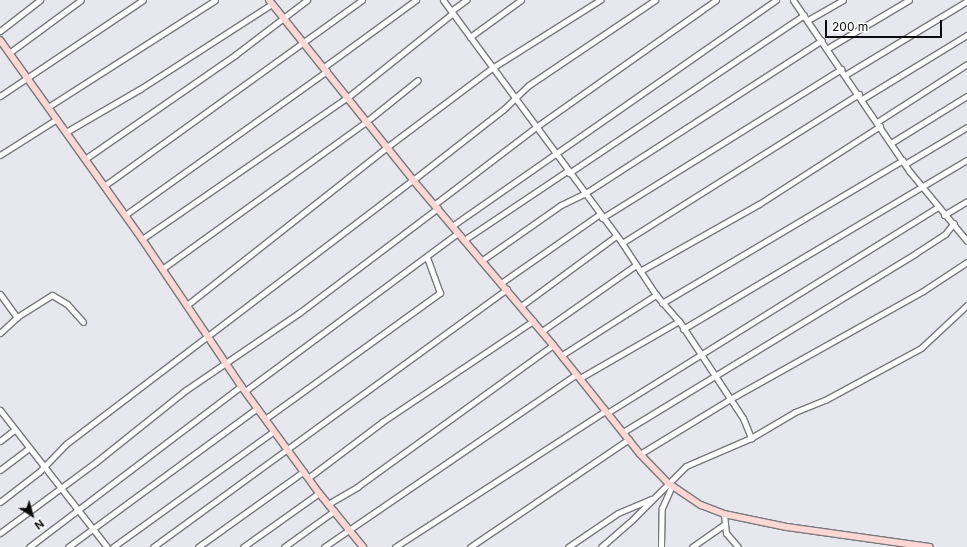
<!DOCTYPE html>
<html>
<head>
<meta charset="utf-8">
<style>
	body { margin:0 }
	#map { position:relative; width:967px; height:547px; overflow:hidden; background:#e7e7ee; font-family:Inter,sans-serif }
	div>[style] { position:absolute }
	[style*='--x'] { left:calc(var(--x)*1px); top:calc(var(--y)*1px); width:calc(var(--w)*1px); rotate:calc(var(--a)*1deg) }
	.roads { filter:drop-shadow(1px 0 #78787d) drop-shadow(-1px 0 #78787d) drop-shadow(0 1px #78787d) drop-shadow(0 -1px #78787d) }
	.minor>* { height:5px; margin:-2.5px; padding:0 2.5px; transform-origin:2.5px; border-radius:2.5px; background:#fff }
	.major>* { height:6px; margin:-3px; padding:0 3px; transform-origin:3px; border-radius:3px; background:#fdd7d4 }
	span { translate:-50% -50%; white-space:nowrap; text-align:center; line-height:1.15; -webkit-text-stroke:3px #fff; paint-order:stroke }
	.north { position:absolute; left:12px; top:495px; width:40px; height:40px; -webkit-text-stroke:3px #fff; paint-order:stroke; rotate:143deg; font-size:11px; font-weight:700; line-height:16px; text-align:center; color:#0b0b0d }
	.north::after { content:''; display:block; margin:auto; width:14px; height:18px; background:#0b0b0d; clip-path:polygon(50% 0,100% 100%,50% 72%,0 100%) }
	.scale { position:absolute; left:825px; top:20px; width:117px; height:18px; box-sizing:border-box; border:2px solid #0b0b0d; border-top:0; padding-left:5px; font-size:12px; line-height:14px; white-space:nowrap; color:#0b0b0d; -webkit-text-stroke:3px #fff; paint-order:stroke }
</style>
</head>
<body>
<div id="map">
	<div class="roads">
		<div class="minor">
			<div style="--x:443;--y:0;--w:302;--a:53.6"></div>
			<div style="--x:622;--y:243;--w:62;--a:56.8"></div>
			<div style="--x:656;--y:295;--w:35;--a:49"></div>
			<div style="--x:679;--y:321;--w:116;--a:56.6"></div>
			<div style="--x:743;--y:418;--w:22;--a:68"></div>
			<div style="--x:793;--y:0;--w:208;--a:55.8"></div>
			<div style="--x:910;--y:172;--w:89;--a:50.4"></div>
			<div style="--x:451;--y:11;--w:19;--a:-36"></div>
			<div style="--x:808;--y:20;--w:40;--a:-29.7"></div>
			<div style="--x:0;--y:31;--w:51;--a:-37.8"></div>
			<div style="--x:470;--y:37;--w:63;--a:-36"></div>
			<div style="--x:828;--y:48;--w:94;--a:-30.7"></div>
			<div style="--x:9;--y:53;--w:89;--a:-36.4"></div>
			<div style="--x:324;--y:67;--w:114;--a:-36.1"></div>
			<div style="--x:845;--y:75;--w:143;--a:-31.2"></div>
			<div style="--x:0;--y:96;--w:172;--a:-33.9"></div>
			<div style="--x:862;--y:99;--w:123;--a:-31.4"></div>
			<div style="--x:48;--y:107;--w:198;--a:-32.6"></div>
			<div style="--x:877;--y:122;--w:107;--a:-32.8"></div>
			<div style="--x:66;--y:132;--w:86;--a:-30.2"></div>
			<div style="--x:140;--y:89;--w:157;--a:-32.8"></div>
			<div style="--x:891;--y:143;--w:89;--a:-31.7"></div>
			<div style="--x:0;--y:155;--w:67;--a:-32.3"></div>
			<div style="--x:85;--y:159;--w:183;--a:-34.7"></div>
			<div style="--x:235;--y:55;--w:91;--a:-37.4"></div>
			<div style="--x:905;--y:164;--w:72;--a:-30.8"></div>
			<div style="--x:569;--y:173;--w:283;--a:-33.9"></div>
			<div style="--x:104;--y:186;--w:318;--a:-35.8"></div>
			<div style="--x:435;--y:204;--w:127;--a:-37.3"></div>
			<div style="--x:536;--y:127;--w:220;--a:-35.2"></div>
			<div style="--x:125;--y:215;--w:248;--a:-35.5"></div>
			<div style="--x:944;--y:215;--w:27;--a:-31"></div>
			<div style="--x:602;--y:218;--w:282;--a:-31.9"></div>
			<div style="--x:452;--y:226;--w:395;--a:-34.9"></div>
			<div style="--x:142;--y:239;--w:250;--a:-34.6"></div>
			<div style="--x:348;--y:97;--w:134;--a:-38.7"></div>
			<div style="--x:464;--y:240;--w:124;--a:-33.8"></div>
			<div style="--x:622;--y:243;--w:280;--a:-32.2"></div>
			<div style="--x:481;--y:261;--w:98;--a:-35"></div>
			<div style="--x:561;--y:205;--w:25;--a:-26"></div>
			<div style="--x:584;--y:194;--w:283;--a:-32.9"></div>
			<div style="--x:162;--y:269;--w:253;--a:-35.8"></div>
			<div style="--x:367;--y:121;--w:65;--a:-38.8"></div>
			<div style="--x:640;--y:271;--w:137;--a:-29.4"></div>
			<div style="--x:759;--y:204;--w:144;--a:-32.8"></div>
			<div style="--x:501;--y:283;--w:121;--a:-34.9"></div>
			<div style="--x:0;--y:294;--w:29;--a:54"></div>
			<div style="--x:662;--y:303;--w:280;--a:-30.7"></div>
			<div style="--x:187;--y:305;--w:255;--a:-38.3"></div>
			<div style="--x:387;--y:147;--w:131;--a:-37"></div>
			<div style="--x:492;--y:68;--w:128;--a:-32.2"></div>
			<div style="--x:521;--y:306;--w:118;--a:-36.4"></div>
			<div style="--x:683;--y:329;--w:330;--a:-30.8"></div>
			<div style="--x:542;--y:331;--w:115;--a:-35.1"></div>
			<div style="--x:0;--y:333;--w:23;--a:-43"></div>
			<div style="--x:17;--y:317;--w:41;--a:-32.2"></div>
			<div style="--x:52;--y:295;--w:17;--a:31"></div>
			<div style="--x:67;--y:304;--w:24;--a:48"></div>
			<div style="--x:562;--y:355;--w:112;--a:-32.6"></div>
			<div style="--x:580;--y:378;--w:114;--a:-29.9"></div>
			<div style="--x:245;--y:391;--w:265;--a:-36.6"></div>
			<div style="--x:0;--y:410;--w:174;--a:52"></div>
			<div style="--x:607;--y:413;--w:390;--a:-31.9"></div>
			<div style="--x:265;--y:419;--w:216;--a:-35.8"></div>
			<div style="--x:440;--y:293;--w:38;--a:-110"></div>
			<div style="--x:623;--y:432;--w:343;--a:-31.4"></div>
			<div style="--x:916;--y:253;--w:35;--a:-33"></div>
			<div style="--x:945;--y:234;--w:14;--a:-51"></div>
			<div style="--x:0;--y:441;--w:18;--a:-38"></div>
			<div style="--x:640;--y:454;--w:105;--a:-31.4"></div>
			<div style="--x:730;--y:399;--w:221;--a:-29.2"></div>
			<div style="--x:923;--y:291;--w:53;--a:-33.4"></div>
			<div style="--x:0;--y:470;--w:36;--a:-37"></div>
			<div style="--x:308;--y:478;--w:93;--a:-37.1"></div>
			<div style="--x:382;--y:422;--w:182;--a:-33.8"></div>
			<div style="--x:0;--y:502;--w:49;--a:-37.6"></div>
			<div style="--x:39;--y:472;--w:39;--a:-46"></div>
			<div style="--x:66;--y:444;--w:436;--a:-37.3"></div>
			<div style="--x:413;--y:180;--w:117;--a:-38"></div>
			<div style="--x:505;--y:108;--w:33;--a:-44"></div>
			<div style="--x:529;--y:85;--w:152;--a:-34"></div>
			<div style="--x:328;--y:504;--w:34;--a:-30"></div>
			<div style="--x:357;--y:487;--w:242;--a:-35.9"></div>
			<div style="--x:724;--y:514;--w:19;--a:84"></div>
			<div style="--x:726;--y:533;--w:18;--a:49"></div>
			<div style="--x:0;--y:533;--w:119;--a:-36.5"></div>
			<div style="--x:96;--y:462;--w:115;--a:-38.7"></div>
			<div style="--x:186;--y:390;--w:137;--a:-34.3"></div>
			<div style="--x:299;--y:313;--w:174;--a:-37.1"></div>
			<div style="--x:29;--y:547;--w:266;--a:-37.2"></div>
			<div style="--x:68;--y:547;--w:235;--a:-36.3"></div>
			<div style="--x:113;--y:547;--w:198;--a:-35.8"></div>
			<div style="--x:153;--y:547;--w:438;--a:-36.1"></div>
			<div style="--x:198;--y:547;--w:130;--a:-35.6"></div>
			<div style="--x:243;--y:547;--w:93;--a:-35.4"></div>
			<div style="--x:284;--y:547;--w:62;--a:-35.8"></div>
			<div style="--x:324;--y:547;--w:306;--a:-34.4"></div>
			<div style="--x:395;--y:547;--w:250;--a:-32.9"></div>
			<div style="--x:470;--y:547;--w:192;--a:-34.2"></div>
			<div style="--x:568;--y:547;--w:60;--a:-34.2"></div>
			<div style="--x:618;--y:513;--w:36;--a:-23"></div>
			<div style="--x:601;--y:547;--w:41;--a:-41.1"></div>
			<div style="--x:632;--y:520;--w:76;--a:-45"></div>
			<div style="--x:686;--y:466;--w:71;--a:-23.3"></div>
			<div style="--x:751;--y:438;--w:51;--a:-30.6"></div>
			<div style="--x:795;--y:412;--w:32;--a:-22"></div>
			<div style="--x:825;--y:400;--w:109;--a:-28.4"></div>
			<div style="--x:921;--y:348;--w:63;--a:-43.1"></div>
			<div style="--x:661;--y:547;--w:39;--a:-89"></div>
			<div style="--x:662;--y:508;--w:24;--a:-66"></div>
			<div style="--x:692;--y:547;--w:39;--a:-35"></div>
		</div>
		<div class="major">
			<div style="--x:269;--y:0;--w:231;--a:51.3"></div>
			<div style="--x:413;--y:180;--w:216;--a:49.7"></div>
			<div style="--x:553;--y:345;--w:139;--a:51.4"></div>
			<div style="--x:640;--y:454;--w:40;--a:46"></div>
			<div style="--x:668;--y:483;--w:40;--a:34"></div>
			<div style="--x:701;--y:505;--w:25;--a:21"></div>
			<div style="--x:724;--y:514;--w:64;--a:11.7"></div>
			<div style="--x:787;--y:527;--w:144;--a:8"></div>
			<div style="--x:0;--y:40;--w:244;--a:54.5"></div>
			<div style="--x:142;--y:239;--w:177;--a:56"></div>
			<div style="--x:241;--y:386;--w:132;--a:53.9"></div>
			<div style="--x:319;--y:493;--w:70;--a:50.8"></div>
		</div>
	</div>
	<div class="north">N</div>
	<div class="scale">200 m</div>
</div>
</body>
</html>
